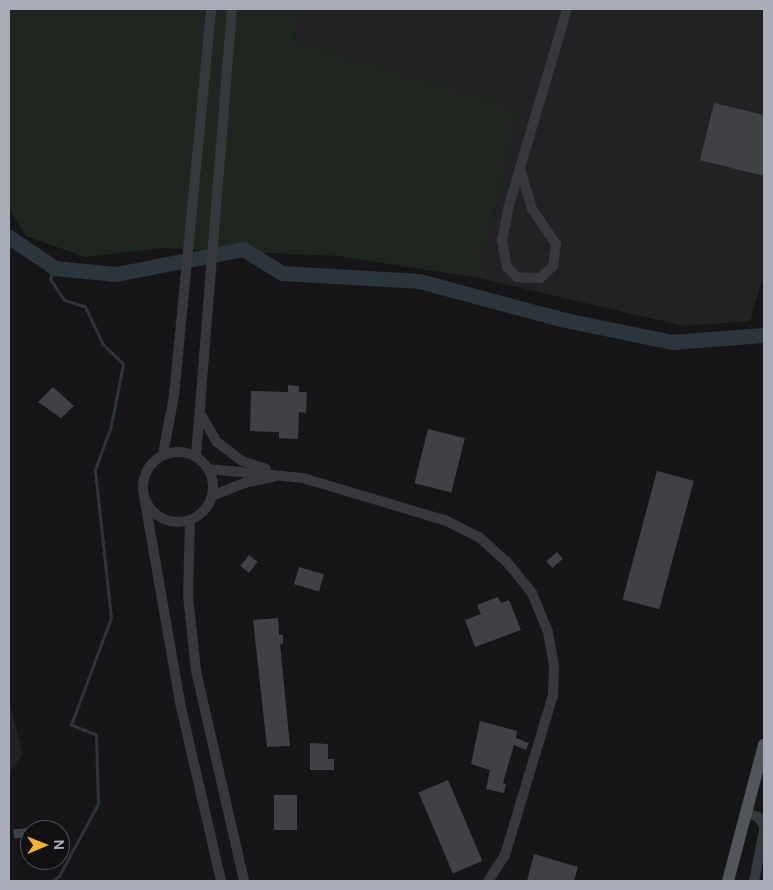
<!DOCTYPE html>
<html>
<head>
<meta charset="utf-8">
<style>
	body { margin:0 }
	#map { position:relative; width:773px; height:890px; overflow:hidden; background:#161618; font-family:"DM Sans",sans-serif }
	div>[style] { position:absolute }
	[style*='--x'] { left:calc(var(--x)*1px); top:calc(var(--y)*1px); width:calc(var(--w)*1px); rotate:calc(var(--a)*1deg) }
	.built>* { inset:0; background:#222225 }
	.green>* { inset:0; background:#1e261f }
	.stream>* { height:2.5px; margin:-1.25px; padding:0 1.25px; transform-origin:1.25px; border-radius:1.25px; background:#2c353c }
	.river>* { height:15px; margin:-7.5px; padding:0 7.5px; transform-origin:7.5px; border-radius:7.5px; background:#2c353c }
	.building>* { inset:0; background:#404145; transform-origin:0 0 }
	.minor>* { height:10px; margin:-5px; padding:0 5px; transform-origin:5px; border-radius:5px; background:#37383d }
	.minor>.ring { margin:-5px; padding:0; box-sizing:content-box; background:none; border:10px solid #37383d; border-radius:50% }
	.major>* { height:12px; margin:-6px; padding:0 6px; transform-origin:6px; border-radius:6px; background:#53555c }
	span { translate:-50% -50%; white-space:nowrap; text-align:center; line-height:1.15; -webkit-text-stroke:4px #111113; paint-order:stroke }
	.frame { position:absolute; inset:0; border:10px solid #a8adb8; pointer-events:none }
	.north { position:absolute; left:20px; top:820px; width:50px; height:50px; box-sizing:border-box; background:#111113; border:1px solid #4d4f55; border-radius:50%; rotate:89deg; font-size:14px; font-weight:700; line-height:20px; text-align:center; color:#a8adb8 }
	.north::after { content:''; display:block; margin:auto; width:18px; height:22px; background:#f2b134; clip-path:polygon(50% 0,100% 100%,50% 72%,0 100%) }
</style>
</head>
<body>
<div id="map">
	<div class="built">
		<div style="clip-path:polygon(304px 9px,764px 9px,764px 273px,750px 321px,684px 326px,478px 278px,521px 108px,293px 39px)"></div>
		<div style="clip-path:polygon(9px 701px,23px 754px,9px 773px)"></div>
	</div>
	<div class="green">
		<div style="clip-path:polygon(9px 9px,304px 9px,293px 39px,521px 108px,478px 278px,339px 256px,162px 248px,85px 257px,26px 236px,9px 208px)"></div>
	</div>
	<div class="stream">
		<div style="--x:52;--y:881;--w:9;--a:-36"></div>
		<div style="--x:59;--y:876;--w:82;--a:-61.6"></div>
		<div style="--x:98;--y:804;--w:69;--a:-91.7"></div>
		<div style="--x:96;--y:735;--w:27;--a:-158"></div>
		<div style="--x:71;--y:725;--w:114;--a:-69.5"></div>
		<div style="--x:111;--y:618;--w:149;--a:-96.2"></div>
		<div style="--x:95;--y:470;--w:47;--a:-70"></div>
		<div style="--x:111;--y:426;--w:63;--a:-79"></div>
		<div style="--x:123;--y:364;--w:28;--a:-136"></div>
		<div style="--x:103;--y:345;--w:42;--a:-115.3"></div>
		<div style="--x:85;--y:307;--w:22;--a:-162"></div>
		<div style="--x:64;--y:300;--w:25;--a:-124"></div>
		<div style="--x:50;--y:279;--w:12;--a:-66"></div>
	</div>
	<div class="river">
		<div style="--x:9;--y:237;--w:55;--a:34"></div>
		<div style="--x:55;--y:268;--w:61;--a:5.6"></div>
		<div style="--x:116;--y:274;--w:129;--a:-11.1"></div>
		<div style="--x:243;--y:249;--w:46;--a:31.6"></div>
		<div style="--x:282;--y:273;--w:137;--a:3.3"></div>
		<div style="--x:419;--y:281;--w:151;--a:15"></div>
		<div style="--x:565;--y:320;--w:109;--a:11.6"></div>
		<div style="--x:672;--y:342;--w:92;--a:-4.4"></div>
	</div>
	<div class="building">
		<div style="clip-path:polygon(714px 103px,764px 115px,764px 176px,700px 160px)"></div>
		<div style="clip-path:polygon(288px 385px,299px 386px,299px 392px,307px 392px,306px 413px,299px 412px,298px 439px,279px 438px,279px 432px,250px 431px,251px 391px,288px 392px)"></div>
		<div style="clip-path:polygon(53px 387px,74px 406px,61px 418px,38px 402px)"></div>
		<div style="left:428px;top:429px;width:38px;height:56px;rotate:14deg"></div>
		<div style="left:657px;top:471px;width:38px;height:133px;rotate:15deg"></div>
		<div style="left:557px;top:552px;width:9px;height:14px;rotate:49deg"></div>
		<div style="left:249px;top:555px;width:11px;height:14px;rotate:38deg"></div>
		<div style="left:299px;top:567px;width:26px;height:18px;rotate:16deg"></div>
		<div style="clip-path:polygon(498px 597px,501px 603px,509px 600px,521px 630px,475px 647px,465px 620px,481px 614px,477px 605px)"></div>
		<div style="clip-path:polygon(278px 618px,279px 635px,283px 635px,283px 644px,280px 644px,290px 746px,267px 747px,253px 620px)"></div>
		<div style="clip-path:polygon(480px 721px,517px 731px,516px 738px,529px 743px,526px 750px,514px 745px,503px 783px,506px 784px,504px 793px,486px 789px,490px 770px,471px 764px)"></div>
		<div style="clip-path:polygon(310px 743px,328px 744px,328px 759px,334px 759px,334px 770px,310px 770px)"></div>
		<div style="left:448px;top:780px;width:88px;height:32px;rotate:67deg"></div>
		<div style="left:274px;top:795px;width:23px;height:35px"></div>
		<div style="left:28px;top:828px;width:9px;height:15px;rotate:84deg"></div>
		<div style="clip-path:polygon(534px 854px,578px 867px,574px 881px,527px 881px)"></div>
	</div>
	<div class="minor">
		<div style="--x:520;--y:168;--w:43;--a:73.7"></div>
		<div style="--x:532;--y:209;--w:42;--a:55.6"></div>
		<div style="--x:556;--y:244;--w:22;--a:98"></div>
		<div style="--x:553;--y:266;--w:18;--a:137"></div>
		<div style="--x:540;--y:278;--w:23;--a:-178"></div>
		<div style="--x:517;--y:277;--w:14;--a:-135"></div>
		<div style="--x:507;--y:267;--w:26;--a:-101"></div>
		<div style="--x:502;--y:241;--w:33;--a:-79"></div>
		<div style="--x:508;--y:209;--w:43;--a:-73.7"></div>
		<div style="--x:520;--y:168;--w:166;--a:-73.5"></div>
		<div style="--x:200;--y:413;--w:34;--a:60"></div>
		<div style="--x:217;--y:442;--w:31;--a:37"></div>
		<div style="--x:242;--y:461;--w:25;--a:18"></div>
		<div class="ring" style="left:143px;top:452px;width:60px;height:60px"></div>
		<div style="--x:163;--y:454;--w:59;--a:-79.3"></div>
		<div style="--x:174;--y:396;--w:389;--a:-84.5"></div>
		<div style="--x:196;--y:456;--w:448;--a:-85.4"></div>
		<div style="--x:208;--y:469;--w:95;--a:5.4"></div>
		<div style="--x:303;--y:478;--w:150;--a:16.6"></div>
		<div style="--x:447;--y:521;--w:36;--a:27"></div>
		<div style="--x:479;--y:537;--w:38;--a:42"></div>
		<div style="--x:507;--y:562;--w:40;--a:51"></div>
		<div style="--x:532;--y:593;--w:42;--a:67.7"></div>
		<div style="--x:548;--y:632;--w:35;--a:80"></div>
		<div style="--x:554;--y:666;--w:29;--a:92"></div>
		<div style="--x:553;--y:695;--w:167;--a:106.7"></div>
		<div style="--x:505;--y:855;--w:31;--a:123"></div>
		<div style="--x:144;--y:496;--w:210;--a:80.1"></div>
		<div style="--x:180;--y:703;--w:183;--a:77"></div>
		<div style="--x:212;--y:496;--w:35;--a:-22"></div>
		<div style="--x:244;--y:483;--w:30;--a:-12"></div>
		<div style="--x:190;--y:520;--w:75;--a:91.5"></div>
		<div style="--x:188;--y:595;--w:76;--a:84"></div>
		<div style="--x:196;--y:671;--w:215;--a:77.1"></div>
		<div style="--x:746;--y:812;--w:13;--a:23"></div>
		<div style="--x:758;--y:817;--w:11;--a:56"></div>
		<div style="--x:754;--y:881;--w:52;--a:-78.9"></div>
	</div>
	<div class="major">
		<div style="--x:728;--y:881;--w:141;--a:-75.2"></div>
	</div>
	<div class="frame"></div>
	<div class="north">N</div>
</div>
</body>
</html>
